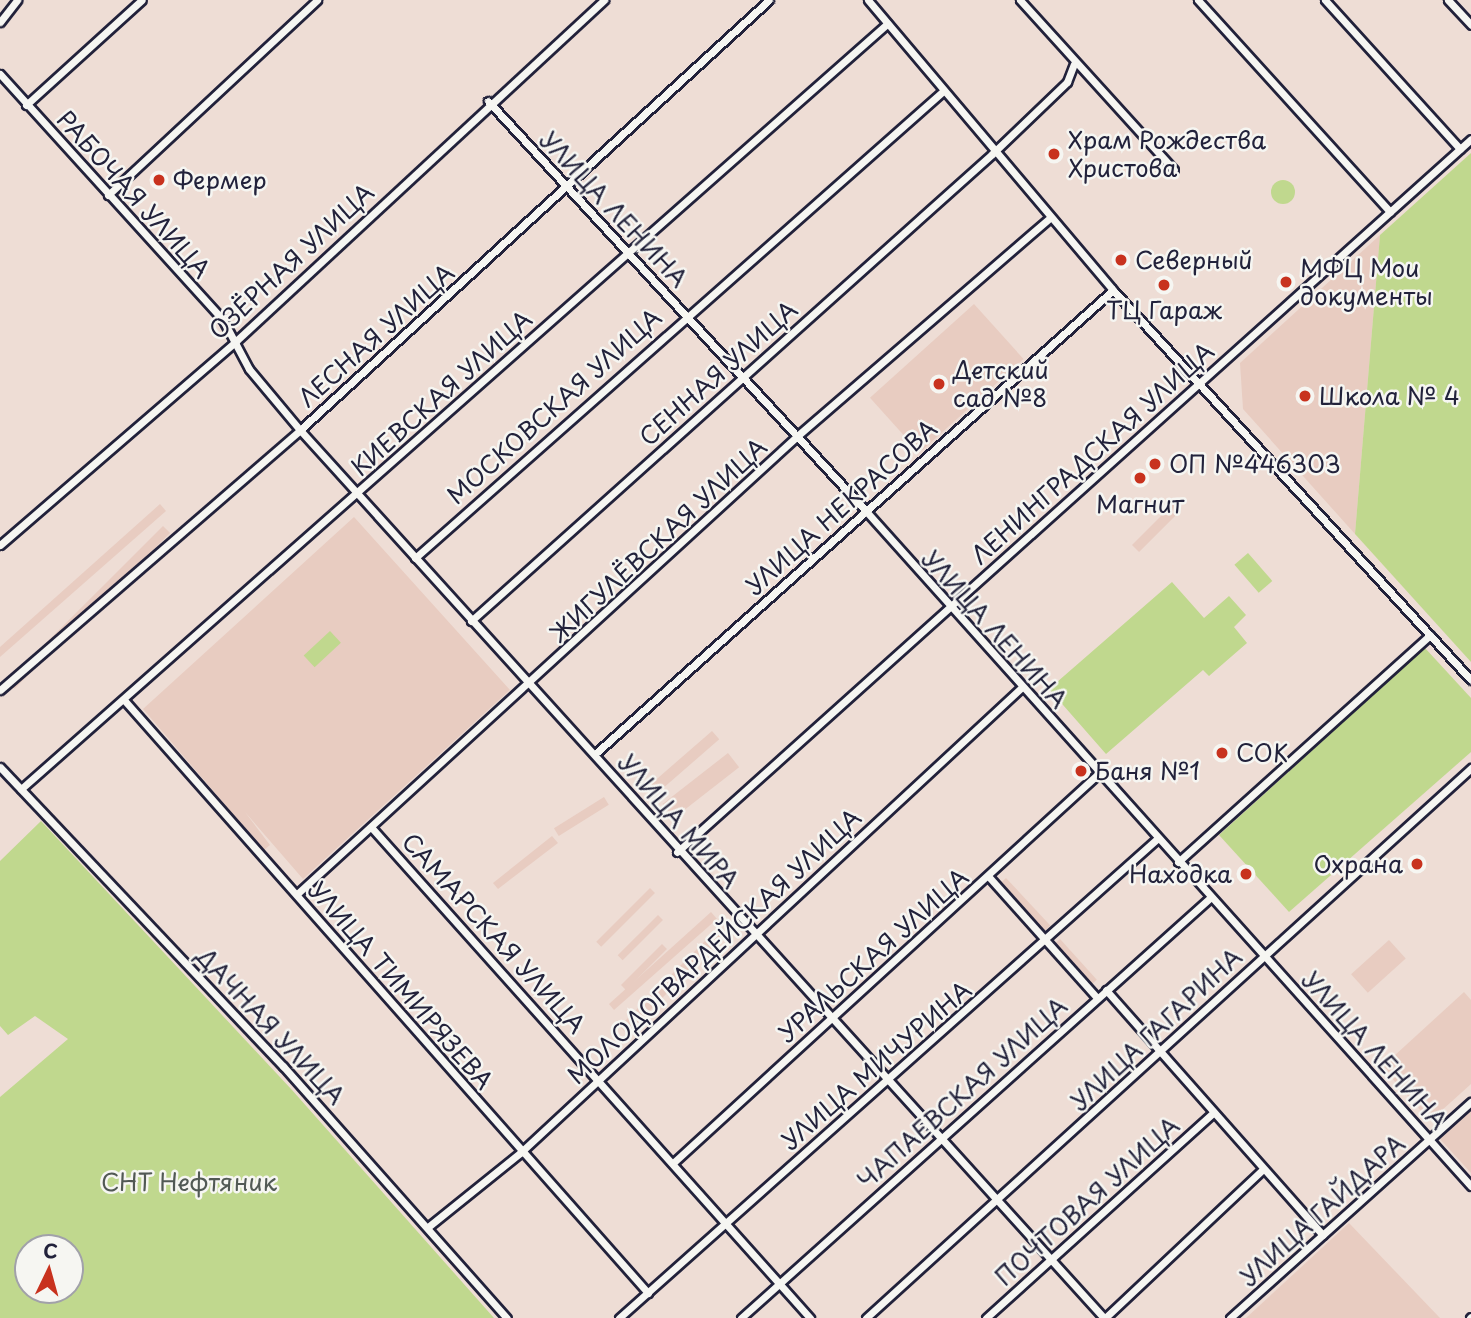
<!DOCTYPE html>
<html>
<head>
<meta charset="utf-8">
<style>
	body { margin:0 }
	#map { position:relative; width:1471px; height:1318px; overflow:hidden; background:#eeddd5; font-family:"Playpen Sans",sans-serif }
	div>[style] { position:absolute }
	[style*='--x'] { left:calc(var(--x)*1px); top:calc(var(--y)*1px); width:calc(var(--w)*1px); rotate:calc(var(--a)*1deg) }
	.built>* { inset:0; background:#e8ccc1; transform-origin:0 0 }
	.green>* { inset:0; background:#c0d88e; transform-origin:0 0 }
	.round { border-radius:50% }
	.roads { filter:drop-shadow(2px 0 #22223b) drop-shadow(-2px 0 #22223b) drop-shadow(0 2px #22223b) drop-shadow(0 -2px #22223b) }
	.street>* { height:7px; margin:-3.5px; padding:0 3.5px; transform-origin:3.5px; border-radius:3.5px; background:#f6f6f2 }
	.dots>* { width:19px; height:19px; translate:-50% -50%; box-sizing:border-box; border:4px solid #f6f6f2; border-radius:50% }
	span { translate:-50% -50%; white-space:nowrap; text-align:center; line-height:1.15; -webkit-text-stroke:5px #f6f6f2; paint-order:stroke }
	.poi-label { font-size:24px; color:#22223b }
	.left { translate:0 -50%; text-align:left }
	.right { translate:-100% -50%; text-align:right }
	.street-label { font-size:24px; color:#22223b }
	.park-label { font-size:24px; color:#515954 }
	.north { position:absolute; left:14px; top:1234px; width:70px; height:70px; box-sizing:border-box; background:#f6f6f2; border:2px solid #a1a1a9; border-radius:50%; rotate:5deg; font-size:19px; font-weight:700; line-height:28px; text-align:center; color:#22223b }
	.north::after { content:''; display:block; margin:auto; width:24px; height:32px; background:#c8321e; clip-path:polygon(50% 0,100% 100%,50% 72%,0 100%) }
</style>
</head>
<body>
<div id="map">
	<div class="built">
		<div style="clip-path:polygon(1380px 235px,1355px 534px,1243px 409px,1240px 363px)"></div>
		<div style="left:974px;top:304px;width:74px;height:140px;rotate:48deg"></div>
		<div style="clip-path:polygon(160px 504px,166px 511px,0 657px,0 647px)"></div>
		<div style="left:1173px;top:504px;width:10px;height:58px;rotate:45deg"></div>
		<div style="clip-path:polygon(354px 517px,510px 690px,303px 879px,245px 812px,270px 845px,264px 850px,143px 709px)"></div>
		<div style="left:163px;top:526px;width:10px;height:220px;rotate:45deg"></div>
		<div style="left:712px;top:731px;width:11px;height:83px;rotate:49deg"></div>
		<div style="left:728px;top:753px;width:18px;height:83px;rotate:52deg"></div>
		<div style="left:604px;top:797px;width:9px;height:59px;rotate:58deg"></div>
		<div style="clip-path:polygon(552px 836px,558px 843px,498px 889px,493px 883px)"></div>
		<div style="left:1006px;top:878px;width:65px;height:8px;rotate:47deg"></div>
		<div style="left:650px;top:888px;width:7px;height:76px;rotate:45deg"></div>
		<div style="clip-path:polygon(711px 912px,717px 919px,614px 1010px,609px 1004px)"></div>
		<div style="left:658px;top:915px;width:7px;height:57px;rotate:45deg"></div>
		<div style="left:720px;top:926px;width:10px;height:142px;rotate:45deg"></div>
		<div style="left:1060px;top:939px;width:55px;height:7px;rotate:48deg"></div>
		<div style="left:1389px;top:940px;width:25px;height:51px;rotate:48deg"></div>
		<div style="left:662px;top:944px;width:7px;height:58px;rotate:45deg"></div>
		<div style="clip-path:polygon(1464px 992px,1471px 1000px,1471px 1084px,1430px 1121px,1382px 1067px)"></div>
		<div style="clip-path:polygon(1471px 1111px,1471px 1173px,1440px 1139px)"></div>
		<div style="clip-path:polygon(1349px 1223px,1440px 1318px,1246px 1318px)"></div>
	</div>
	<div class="green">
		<div style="clip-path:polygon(1471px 153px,1471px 662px,1355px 534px,1380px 235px)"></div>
		<div class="round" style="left:1271px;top:180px;width:24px;height:24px"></div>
		<div style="left:1248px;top:553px;width:37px;height:18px;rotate:49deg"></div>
		<div style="clip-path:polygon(1172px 582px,1204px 618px,1229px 596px,1246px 615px,1234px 627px,1247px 643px,1209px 676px,1203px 670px,1106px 754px,1049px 689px)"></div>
		<div style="left:330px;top:631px;width:16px;height:36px;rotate:47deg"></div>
		<div style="clip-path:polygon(1425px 648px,1471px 698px,1471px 752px,1289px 912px,1219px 835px)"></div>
		<div style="clip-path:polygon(evenodd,41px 821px,292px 1090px,494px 1318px,0 1318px,0 1097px,68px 1039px,35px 1016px,8px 1035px,0 1026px,0 861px,41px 821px,28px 1248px,70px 1248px,70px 1290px,28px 1290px,28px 1248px)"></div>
	</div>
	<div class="roads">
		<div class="street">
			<div style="--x:868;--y:0;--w:380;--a:49.8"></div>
			<div style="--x:1113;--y:290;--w:529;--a:47.45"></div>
			<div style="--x:1020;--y:0;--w:229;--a:47.8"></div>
			<div style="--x:1198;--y:0;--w:286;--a:47.8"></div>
			<div style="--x:1325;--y:0;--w:201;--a:47.8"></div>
			<div style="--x:1448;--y:0;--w:34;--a:47"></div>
			<div style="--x:0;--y:22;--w:28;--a:-52"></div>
			<div style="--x:0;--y:74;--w:332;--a:47.8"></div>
			<div style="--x:223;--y:320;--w:55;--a:62"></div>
			<div style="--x:249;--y:369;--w:80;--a:50.1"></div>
			<div style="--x:300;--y:430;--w:1198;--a:47.84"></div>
			<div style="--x:488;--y:101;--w:556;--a:47.33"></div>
			<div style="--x:865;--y:510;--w:908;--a:48.13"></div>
			<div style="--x:26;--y:105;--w:156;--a:-42.2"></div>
			<div style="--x:108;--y:195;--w:286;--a:-43"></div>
			<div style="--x:0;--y:545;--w:312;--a:-40.8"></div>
			<div style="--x:236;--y:341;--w:502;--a:-42.82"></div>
			<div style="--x:415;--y:558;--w:703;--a:-41.48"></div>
			<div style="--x:471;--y:621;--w:700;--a:-41.87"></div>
			<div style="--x:992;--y:154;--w:104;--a:-43.8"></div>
			<div style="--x:1067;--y:82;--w:19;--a:-69"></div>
			<div style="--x:0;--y:690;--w:397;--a:-40.9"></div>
			<div style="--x:300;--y:430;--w:636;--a:-42.52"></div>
			<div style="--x:125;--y:701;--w:790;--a:48.54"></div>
			<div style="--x:596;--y:753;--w:694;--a:-41.85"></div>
			<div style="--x:0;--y:767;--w:412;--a:46.6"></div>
			<div style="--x:283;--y:1066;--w:337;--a:48.4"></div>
			<div style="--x:21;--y:789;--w:1156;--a:-41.46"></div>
			<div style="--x:371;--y:827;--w:659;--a:48.2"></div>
			<div style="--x:677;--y:852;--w:1067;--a:-41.92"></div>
			<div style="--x:1178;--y:862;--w:339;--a:-42"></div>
			<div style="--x:989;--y:877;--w:162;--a:48.2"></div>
			<div style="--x:297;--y:894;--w:677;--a:-42.48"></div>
			<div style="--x:796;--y:437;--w:335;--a:-40.8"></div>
			<div style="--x:1106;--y:990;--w:327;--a:48.5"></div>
			<div style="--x:673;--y:1163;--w:576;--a:-42.47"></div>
			<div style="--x:428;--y:1227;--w:118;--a:-38.8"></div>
			<div style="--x:520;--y:1153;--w:685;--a:-42.87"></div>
			<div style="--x:619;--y:1318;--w:720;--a:-41.68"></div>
			<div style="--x:741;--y:1318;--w:630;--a:-41.85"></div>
			<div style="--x:866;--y:1318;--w:818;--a:-42.27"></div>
			<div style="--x:986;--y:1318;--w:306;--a:-42.1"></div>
			<div style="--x:1105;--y:1318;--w:217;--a:-43.3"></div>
			<div style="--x:1230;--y:1318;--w:324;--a:-41.9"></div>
			<div style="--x:1470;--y:1318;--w:1;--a:-45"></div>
		</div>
	</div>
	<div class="dots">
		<div style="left:1054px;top:154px;background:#c8321e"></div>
		<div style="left:159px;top:180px;background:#c8321e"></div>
		<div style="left:1121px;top:260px;background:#c8321e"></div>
		<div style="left:1286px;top:282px;background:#c8321e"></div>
		<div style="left:1164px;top:285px;background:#c8321e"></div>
		<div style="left:939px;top:384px;background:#c8321e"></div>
		<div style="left:1305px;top:396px;background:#c8321e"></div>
		<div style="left:1155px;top:464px;background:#c8321e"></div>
		<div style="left:1140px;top:478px;background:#c8321e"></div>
		<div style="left:1222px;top:753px;background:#c8321e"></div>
		<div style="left:1081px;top:771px;background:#c8321e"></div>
		<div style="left:1417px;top:864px;background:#c8321e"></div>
		<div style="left:1246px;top:874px;background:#c8321e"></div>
	</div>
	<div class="poi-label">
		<span class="left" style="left:1068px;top:154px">Храм Рождества<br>Христова</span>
		<span class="left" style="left:173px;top:180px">Фермер</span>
		<span class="left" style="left:1135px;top:260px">Северный</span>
		<span class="left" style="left:1300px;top:282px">МФЦ Мои<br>документы</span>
		<span style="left:1164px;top:310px">ТЦ Гараж</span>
		<span class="left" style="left:953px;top:384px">Детский<br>сад №8</span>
		<span class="left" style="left:1319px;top:396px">Школа № 4</span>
		<span class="left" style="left:1169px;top:464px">ОП №446303</span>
		<span style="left:1140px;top:504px">Магнит</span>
		<span class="left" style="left:1236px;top:753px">СОК</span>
		<span class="left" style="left:1095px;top:771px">Баня №1</span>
		<span class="right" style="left:1403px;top:864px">Охрана</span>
		<span class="right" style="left:1232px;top:874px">Находка</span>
	</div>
	<div class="street-label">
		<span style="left:134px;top:194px;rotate:48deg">РАБОЧАЯ УЛИЦА</span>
		<span style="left:614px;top:209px;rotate:47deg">УЛИЦА ЛЕНИНА</span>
		<span style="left:291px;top:261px;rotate:-43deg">ОЗЁРНАЯ УЛИЦА</span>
		<span style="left:376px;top:335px;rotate:-42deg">ЛЕСНАЯ УЛИЦА</span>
		<span style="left:718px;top:373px;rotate:-42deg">СЕННАЯ УЛИЦА</span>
		<span style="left:441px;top:393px;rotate:-42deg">КИЕВСКАЯ УЛИЦА</span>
		<span style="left:554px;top:406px;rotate:-42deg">МОСКОВСКАЯ УЛИЦА</span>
		<span style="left:1092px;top:453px;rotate:-42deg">ЛЕНИНГРАДСКАЯ УЛИЦА</span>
		<span style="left:841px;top:507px;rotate:-42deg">УЛИЦА НЕКРАСОВА</span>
		<span style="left:658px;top:540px;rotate:-43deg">ЖИГУЛЁВСКАЯ УЛИЦА</span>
		<span style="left:995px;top:629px;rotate:48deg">УЛИЦА ЛЕНИНА</span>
		<span style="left:679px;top:821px;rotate:49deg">УЛИЦА МИРА</span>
		<span style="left:494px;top:933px;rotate:48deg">САМАРСКАЯ УЛИЦА</span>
		<span style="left:714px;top:946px;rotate:-43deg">МОЛОДОГВАРДЕЙСКАЯ УЛИЦА</span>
		<span style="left:873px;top:955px;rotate:-42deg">УРАЛЬСКАЯ УЛИЦА</span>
		<span style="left:401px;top:985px;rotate:49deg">УЛИЦА ТИМИРЯЗЕВА</span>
		<span style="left:271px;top:1026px;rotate:47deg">ДАЧНАЯ УЛИЦА</span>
		<span style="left:1156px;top:1029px;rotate:-43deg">УЛИЦА ГАГАРИНА</span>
		<span style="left:1375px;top:1050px;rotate:48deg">УЛИЦА ЛЕНИНА</span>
		<span style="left:876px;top:1065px;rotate:-41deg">УЛИЦА МИЧУРИНА</span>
		<span style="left:962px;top:1093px;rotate:-42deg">ЧАПАЕВСКАЯ УЛИЦА</span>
		<span style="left:1087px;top:1201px;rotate:-42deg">ПОЧТОВАЯ УЛИЦА</span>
		<span style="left:1322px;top:1210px;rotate:-42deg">УЛИЦА ГАЙДАРА</span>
	</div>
	<div class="park-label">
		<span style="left:189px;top:1182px">СНТ Нефтяник</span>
	</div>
	<div class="north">С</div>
</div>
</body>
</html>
